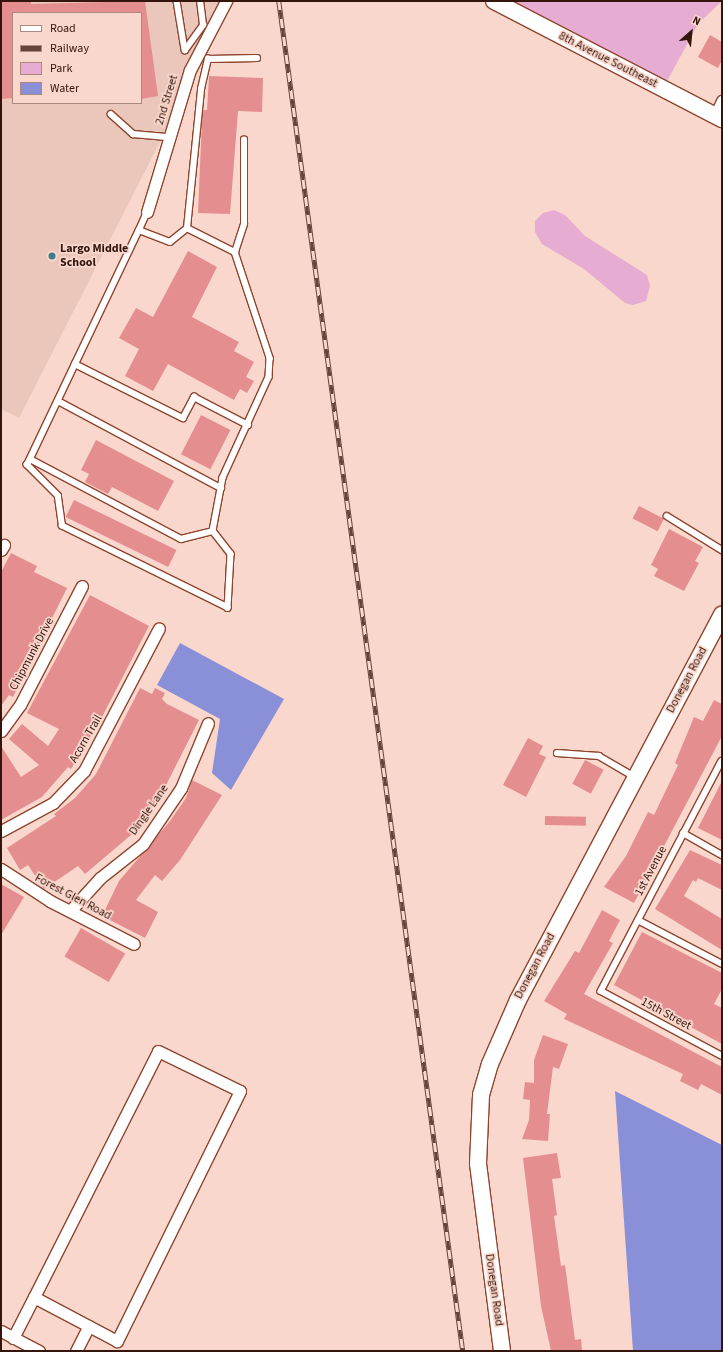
<!DOCTYPE html>
<html>
<head>
<meta charset="utf-8">
<style>
	body { margin:0 }
	#map { position:relative; width:723px; height:1352px; overflow:hidden; background:#fad7cc; font-family:"Source Sans 3",sans-serif }
	div>[style] { position:absolute }
	[style*='--x'] { left:calc(var(--x)*1px); top:calc(var(--y)*1px); width:calc(var(--w)*1px); rotate:calc(var(--a)*1deg) }
	.built>* { inset:0; background:#ebc6ba }
	.green>* { inset:0; background:#e6acd2 }
	.water>* { inset:0; background:#8a90d7 }
	.building>* { inset:0; background:#e48e8f; transform-origin:0 0 }
	.roads { filter:drop-shadow(1px 0 #8e452d) drop-shadow(-1px 0 #8e452d) drop-shadow(0 1px #8e452d) drop-shadow(0 -1px #8e452d) }
	.lane>* { height:5.5px; margin:-2.75px; padding:0 2.75px; transform-origin:2.75px; border-radius:2.75px; background:#fff }
	.street>* { height:11px; margin:-5.5px; padding:0 5.5px; transform-origin:5.5px; border-radius:5.5px; background:#fff }
	.secondary>* { height:16px; margin:-8px; padding:0 8px; transform-origin:8px; border-radius:8px; background:#fff }
	.rail>* { height:4.5px; margin-top:-2.25px; transform-origin:0; background:repeating-linear-gradient(90deg,#fad7cc 0 9px,#64443a 0 18px); box-sizing:border-box; border-block:1px solid #64443a }
	.dots>* { width:11px; height:11px; translate:-50% -50%; box-sizing:border-box; border:2px solid #fad7cc; border-radius:50% }
	span { translate:-50% -50%; white-space:nowrap; text-align:center; line-height:1.15; -webkit-text-stroke:3.5px #fad7cc; paint-order:stroke }
	.street-label { font-size:12px; color:#34150b }
	.poi-label { font-size:12px; color:#34150b; font-weight:700 }
	.left { translate:0 -50%; text-align:left }
	.frame { position:absolute; inset:0; border:2px solid #34150b; pointer-events:none }
	.legend { position:absolute; left:12px; top:12px; width:130px; height:92px; box-sizing:border-box; background:#fad7cc; border:1px solid #ab897f; margin:0; padding:5px 7px; list-style:none; font-size:12px; color:#34150b }
	.legend li { display:flex; align-items:center; gap:8px; height:20px }
	.legend b { width:20px; border:1px solid #ab897f }
	.north { position:absolute; left:671px; top:12px; width:40px; height:40px; -webkit-text-stroke:3px #fad7cc; paint-order:stroke; rotate:27deg; font-size:11px; font-weight:700; line-height:16px; text-align:center; color:#34150b }
	.north::after { content:''; display:block; margin:auto; width:14px; height:18px; background:#34150b; clip-path:polygon(50% 0,100% 100%,50% 72%,0 100%) }
</style>
</head>
<body>
<div id="map">
	<div class="built">
		<div style="clip-path:polygon(evenodd,1px 1px,232px 1px,19px 418px,1px 409px,1px 1px,13px 13px,141px 13px,141px 103px,13px 103px,13px 13px)"></div>
	</div>
	<div class="green">
		<div style="clip-path:polygon(509px 1px,722px 1px,698px 24px,666px 83px)"></div>
		<div style="clip-path:polygon(554px 210px,565px 215px,585px 236px,647px 275px,650px 286px,646px 301px,633px 305px,625px 303px,584px 269px,542px 244px,535px 232px,535px 221px,543px 213px)"></div>
	</div>
	<div class="water">
		<div style="clip-path:polygon(180px 643px,284px 699px,231px 790px,212px 773px,220px 719px,157px 685px)"></div>
		<div style="clip-path:polygon(615px 1091px,722px 1145px,722px 1351px,633px 1351px)"></div>
	</div>
	<div class="building">
		<div style="clip-path:polygon(1px 1px,31px 1px,31px 4px,145px 1px,158px 96px,141px 99px,141px 13px,43px 12px,13px 13px,13px 98px,1px 99px)"></div>
		<div style="clip-path:polygon(710px 35px,722px 42px,722px 60px,718px 68px,698px 57px)"></div>
		<div style="clip-path:polygon(209px 76px,263px 78px,262px 112px,238px 111px,230px 214px,198px 213px,202px 119px,203px 110px,207px 110px)"></div>
		<div style="clip-path:polygon(188px 251px,217px 267px,192px 317px,239px 342px,234px 351px,254px 362px,246px 377px,254px 381px,247px 393px,240px 389px,234px 400px,168px 364px,153px 391px,125px 376px,139px 349px,119px 338px,136px 308px,153px 317px)"></div>
		<div style="left:201px;top:415px;width:33px;height:44px;rotate:27deg"></div>
		<div style="clip-path:polygon(96px 440px,174px 481px,158px 511px,112px 487px,108px 494px,85px 482px,89px 474px,81px 470px)"></div>
		<div style="left:74px;top:500px;width:114px;height:19px;rotate:26deg"></div>
		<div style="left:639px;top:506px;width:28px;height:14px;rotate:27deg"></div>
		<div style="clip-path:polygon(669px 529px,703px 547px,695px 561px,699px 563px,684px 591px,654px 576px,658px 569px,651px 565px)"></div>
		<div style="clip-path:polygon(11px 553px,37px 566px,34px 572px,67px 588px,13px 697px,9px 695px,1px 706px,1px 572px)"></div>
		<div style="clip-path:polygon(90px 595px,149px 626px,102px 717px,71px 769px,68px 767px,42px 797px,1px 820px,1px 746px,21px 777px,39px 765px,9px 739px,22px 724px,48px 746px,59px 729px,27px 713px)"></div>
		<div style="clip-path:polygon(140px 688px,152px 694px,155px 688px,165px 693px,162px 699px,167px 704px,199px 720px,161px 795px,131px 835px,85px 874px,78px 866px,44px 889px,28px 865px,20px 870px,7px 848px,56px 816px,54px 814px,75px 798px,96px 774px)"></div>
		<div style="clip-path:polygon(714px 700px,722px 704px,722px 736px,634px 903px,604px 887px,626px 856px,648px 812px,654px 815px,678px 765px,675px 763px,694px 717px,703px 721px)"></div>
		<div style="clip-path:polygon(528px 738px,543px 746px,539px 754px,546px 757px,526px 797px,503px 785px)"></div>
		<div style="left:585px;top:760px;width:21px;height:27px;rotate:28deg"></div>
		<div style="clip-path:polygon(192px 780px,222px 795px,180px 860px,162px 881px,155px 875px,136px 900px,158px 912px,145px 938px,102px 916px,119px 881px,170px 821px,186px 798px)"></div>
		<div style="clip-path:polygon(722px 781px,722px 840px,698px 828px)"></div>
		<div style="left:545px;top:816px;width:41px;height:9px;rotate:1deg"></div>
		<div style="clip-path:polygon(690px 850px,722px 865px,722px 890px,698px 878px,696px 882px,693px 880px,684px 896px,722px 919px,722px 950px,655px 909px)"></div>
		<div style="clip-path:polygon(1px 884px,24px 897px,1px 935px)"></div>
		<div style="clip-path:polygon(602px 910px,620px 920px,609px 941px,613px 943px,584px 994px,722px 1067px,722px 1095px,701px 1084px,698px 1090px,680px 1081px,683px 1074px,564px 1019px,567px 1014px,544px 1001px,575px 951px,579px 953px)"></div>
		<div style="left:81px;top:928px;width:51px;height:33px;rotate:30deg"></div>
		<div style="clip-path:polygon(642px 932px,722px 973px,722px 989px,714px 1004px,722px 1008px,722px 1044px,614px 985px)"></div>
		<div style="clip-path:polygon(543px 1035px,568px 1044px,559px 1069px,553px 1067px,547px 1114px,550px 1114px,548px 1141px,522px 1139px,529px 1120px,530px 1100px,523px 1099px,525px 1082px,534px 1083px,534px 1060px)"></div>
		<div style="clip-path:polygon(557px 1153px,561px 1178px,552px 1179px,557px 1215px,554px 1216px,561px 1266px,565px 1265px,575px 1340px,581px 1339px,582px 1351px,551px 1351px,541px 1306px,523px 1158px)"></div>
	</div>
	<div class="roads">
		<div class="lane">
			<div style="--x:177;--y:1;--w:50;--a:80.7"></div>
			<div style="--x:185;--y:50;--w:31;--a:-54"></div>
			<div style="--x:203;--y:25;--w:24;--a:-97"></div>
			<div style="--x:111;--y:114;--w:30;--a:42"></div>
			<div style="--x:133;--y:134;--w:36;--a:5"></div>
			<div style="--x:187;--y:228;--w:140;--a:-84.2"></div>
			<div style="--x:201;--y:89;--w:31;--a:-77"></div>
			<div style="--x:208;--y:59;--w:49;--a:-1.2"></div>
			<div style="--x:139;--y:230;--w:33;--a:21"></div>
			<div style="--x:170;--y:242;--w:22;--a:-39"></div>
			<div style="--x:187;--y:228;--w:54;--a:26.6"></div>
			<div style="--x:235;--y:252;--w:112;--a:71.7"></div>
			<div style="--x:270;--y:358;--w:19;--a:93"></div>
			<div style="--x:269;--y:377;--w:111;--a:114.5"></div>
			<div style="--x:223;--y:478;--w:54;--a:100.7"></div>
			<div style="--x:213;--y:531;--w:29;--a:52"></div>
			<div style="--x:231;--y:554;--w:54;--a:93.2"></div>
			<div style="--x:228;--y:608;--w:185;--a:-153.7"></div>
			<div style="--x:62;--y:526;--w:30;--a:-98"></div>
			<div style="--x:58;--y:496;--w:44;--a:-135"></div>
			<div style="--x:27;--y:465;--w:112;--a:-64.6"></div>
			<div style="--x:75;--y:364;--w:148;--a:-64.5"></div>
			<div style="--x:139;--y:230;--w:20;--a:-66"></div>
			<div style="--x:235;--y:252;--w:29;--a:-72"></div>
			<div style="--x:244;--y:224;--w:84;--a:-90"></div>
			<div style="--x:75;--y:364;--w:121;--a:26.6"></div>
			<div style="--x:183;--y:418;--w:24;--a:-62"></div>
			<div style="--x:194;--y:397;--w:61;--a:27.4"></div>
			<div style="--x:58;--y:401;--w:185;--a:28.1"></div>
			<div style="--x:30;--y:459;--w:171;--a:27.9"></div>
			<div style="--x:181;--y:539;--w:33;--a:-14"></div>
			<div style="--x:667;--y:516;--w:65;--a:31.7"></div>
			<div style="--x:557;--y:753;--w:42;--a:4.1"></div>
			<div style="--x:599;--y:756;--w:42;--a:30.3"></div>
			<div style="--x:722;--y:761;--w:260;--a:117.7"></div>
			<div style="--x:601;--y:991;--w:137;--a:28.2"></div>
			<div style="--x:683;--y:833;--w:45;--a:29.4"></div>
			<div style="--x:638;--y:920;--w:95;--a:27.6"></div>
		</div>
		<div class="street">
			<div style="--x:715;--y:116;--w:17;--a:-65"></div>
			<div style="--x:147;--y:212;--w:148;--a:-73.2"></div>
			<div style="--x:190;--y:70;--w:78;--a:-62.4"></div>
			<div style="--x:1;--y:550;--w:6;--a:-59"></div>
			<div style="--x:1;--y:731;--w:32;--a:-54"></div>
			<div style="--x:20;--y:705;--w:134;--a:-62.5"></div>
			<div style="--x:1;--y:831;--w:59;--a:-28.3"></div>
			<div style="--x:53;--y:803;--w:45;--a:-45.9"></div>
			<div style="--x:84;--y:771;--w:161;--a:-62.3"></div>
			<div style="--x:1;--y:869;--w:59;--a:33.1"></div>
			<div style="--x:50;--y:901;--w:94;--a:27.1"></div>
			<div style="--x:70;--y:911;--w:45;--a:-47.7"></div>
			<div style="--x:100;--y:878;--w:55;--a:-38.3"></div>
			<div style="--x:143;--y:844;--w:68;--a:-55.8"></div>
			<div style="--x:181;--y:788;--w:70;--a:-67.4"></div>
			<div style="--x:158;--y:1051;--w:91;--a:26"></div>
			<div style="--x:240;--y:1091;--w:279;--a:116.2"></div>
			<div style="--x:117;--y:1341;--w:94;--a:-152.1"></div>
			<div style="--x:34;--y:1297;--w:275;--a:-63.2"></div>
			<div style="--x:1;--y:1331;--w:43;--a:27.8"></div>
			<div style="--x:13;--y:1338;--w:46;--a:-62.9"></div>
			<div style="--x:76;--y:1351;--w:28;--a:-63"></div>
		</div>
		<div class="secondary">
			<div style="--x:494;--y:1;--w:257;--a:27.4"></div>
			<div style="--x:502;--y:1351;--w:189;--a:-97.3"></div>
			<div style="--x:478;--y:1164;--w:69;--a:-87.5"></div>
			<div style="--x:481;--y:1095;--w:32;--a:-74"></div>
			<div style="--x:490;--y:1064;--w:70;--a:-66.4"></div>
			<div style="--x:518;--y:1000;--w:436;--a:-62.1"></div>
		</div>
	</div>
	<div class="rail">
		<div style="--x:279;--y:1;--w:1362;--a:82.24"></div>
	</div>
	<div class="dots">
		<div style="left:52px;top:256px;background:#3c7d8f"></div>
	</div>
	<div class="street-label">
		<span style="left:608px;top:60px;rotate:27deg">8th Avenue Southeast</span>
		<span style="left:167px;top:100px;rotate:-73deg">2nd Street</span>
		<span style="left:32px;top:654px;rotate:-62deg">Chipmunk Drive</span>
		<span style="left:687px;top:680px;rotate:-62deg">Donegan Road</span>
		<span style="left:86px;top:739px;rotate:-60deg">Acorn Trail</span>
		<span style="left:149px;top:810px;rotate:-55deg">Dingle Lane</span>
		<span style="left:651px;top:871px;rotate:-62deg">1st Avenue</span>
		<span style="left:73px;top:897px;rotate:28deg">Forest Glen Road</span>
		<span style="left:535px;top:966px;rotate:-62deg">Donegan Road</span>
		<span style="left:666px;top:1014px;rotate:28deg">15th Street</span>
		<span style="left:494px;top:1290px;rotate:82deg">Donegan Road</span>
	</div>
	<div class="poi-label">
		<span class="left" style="left:60px;top:256px">Largo Middle<br>School</span>
	</div>
	<div class="frame"></div>
	<ul class="legend">
	<li><b style="height:5px;background:#fff"></b>Road</li>
	<li><b style="height:5px;background:#64443a"></b>Railway</li>
	<li><b style="height:11px;background:#e6acd2"></b>Park</li>
	<li><b style="height:11px;background:#8a90d7"></b>Water</li>
	</ul>
	<div class="north">N</div>
</div>
</body>
</html>
